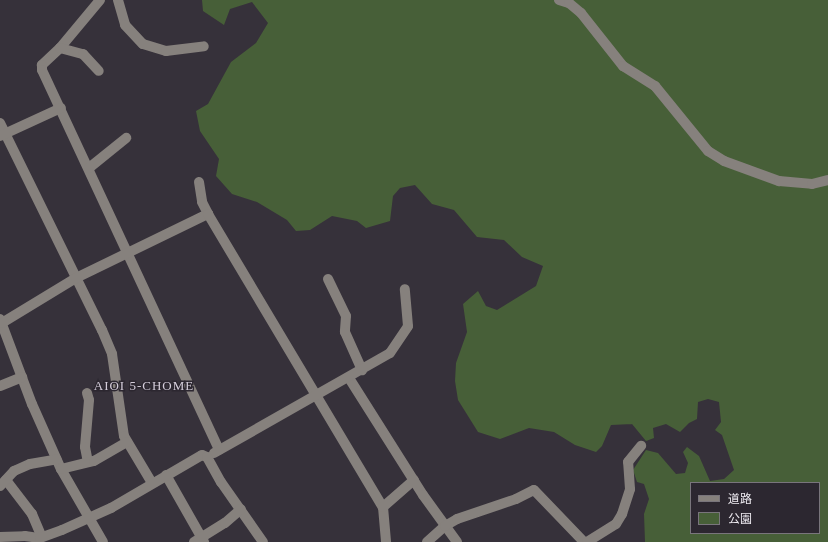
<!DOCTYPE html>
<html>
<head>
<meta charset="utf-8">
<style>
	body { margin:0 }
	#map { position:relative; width:828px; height:542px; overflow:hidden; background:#36313a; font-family:"Times New Roman","Noto Sans JP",serif }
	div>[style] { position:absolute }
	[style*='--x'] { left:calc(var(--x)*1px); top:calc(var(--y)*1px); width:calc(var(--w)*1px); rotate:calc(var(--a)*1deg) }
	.green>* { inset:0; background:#475f38 }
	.minor>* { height:10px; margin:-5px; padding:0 5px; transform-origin:5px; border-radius:5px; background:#86817d }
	span { translate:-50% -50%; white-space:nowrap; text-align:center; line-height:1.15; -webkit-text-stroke:3px #2c2730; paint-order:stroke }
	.neighbourhood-label { font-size:13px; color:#d4cdda; letter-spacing:1px }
	.legend { position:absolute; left:690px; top:482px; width:130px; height:52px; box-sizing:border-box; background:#2c2730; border:1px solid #79757c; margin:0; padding:5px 7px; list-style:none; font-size:12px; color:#ece9ef }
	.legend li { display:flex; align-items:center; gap:8px; height:20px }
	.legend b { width:20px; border:1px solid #79757c }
</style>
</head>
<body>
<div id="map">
	<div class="green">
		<div style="clip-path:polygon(evenodd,202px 0,828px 0,828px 542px,645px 542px,644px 514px,649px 499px,644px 484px,637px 482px,633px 470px,646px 450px,658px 453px,676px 474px,685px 473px,688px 463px,683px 452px,687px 447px,699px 456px,710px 481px,724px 479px,734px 470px,722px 435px,715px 430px,721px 422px,719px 402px,708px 399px,698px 402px,697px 419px,689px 423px,680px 432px,666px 424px,653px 428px,654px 438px,646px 441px,632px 424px,611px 425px,602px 446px,596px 452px,575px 445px,554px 432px,529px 428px,500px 439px,478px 432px,458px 400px,455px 381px,456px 363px,467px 332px,463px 304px,478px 291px,486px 306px,497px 310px,536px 286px,543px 266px,522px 257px,504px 240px,477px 237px,454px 210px,432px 204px,415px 185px,400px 188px,393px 196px,390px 221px,366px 228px,357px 221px,332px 216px,310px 230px,296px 231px,287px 220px,257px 202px,232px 194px,216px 176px,219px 159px,200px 131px,196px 111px,208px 104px,231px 62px,256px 43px,268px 23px,252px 2px,230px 9px,224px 25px,203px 11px,202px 0,691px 483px,819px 483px,819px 533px,691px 533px,691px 483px)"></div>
	</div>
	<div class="minor">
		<div style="--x:100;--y:0;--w:62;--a:129.8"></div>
		<div style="--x:60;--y:48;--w:25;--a:137"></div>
		<div style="--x:42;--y:65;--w:5;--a:90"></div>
		<div style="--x:42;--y:70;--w:419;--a:65"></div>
		<div style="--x:118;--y:0;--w:26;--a:74"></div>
		<div style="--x:125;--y:25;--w:26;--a:47"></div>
		<div style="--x:143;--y:44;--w:24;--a:17"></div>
		<div style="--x:166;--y:51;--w:38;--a:-7"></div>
		<div style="--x:559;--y:0;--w:10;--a:17"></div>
		<div style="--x:569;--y:3;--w:16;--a:40"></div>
		<div style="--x:581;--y:13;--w:68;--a:51.6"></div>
		<div style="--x:623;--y:66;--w:38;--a:32"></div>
		<div style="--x:655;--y:86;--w:84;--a:50.8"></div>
		<div style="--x:708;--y:151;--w:19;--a:32"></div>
		<div style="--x:724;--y:161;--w:59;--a:20"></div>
		<div style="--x:779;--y:181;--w:33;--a:5"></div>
		<div style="--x:812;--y:184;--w:16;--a:-14"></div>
		<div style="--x:60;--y:48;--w:24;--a:15"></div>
		<div style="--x:83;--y:54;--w:23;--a:47"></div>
		<div style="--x:0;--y:123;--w:231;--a:63.8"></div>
		<div style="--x:102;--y:330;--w:26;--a:67"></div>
		<div style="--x:112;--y:354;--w:83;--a:81.7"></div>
		<div style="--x:124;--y:436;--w:55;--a:59.2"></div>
		<div style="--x:0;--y:136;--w:67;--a:-24.7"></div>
		<div style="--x:89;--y:168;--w:48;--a:-39"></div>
		<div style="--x:199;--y:182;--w:20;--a:81"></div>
		<div style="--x:202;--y:202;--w:13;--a:63"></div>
		<div style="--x:328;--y:279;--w:41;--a:64.1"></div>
		<div style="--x:346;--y:316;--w:16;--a:94"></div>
		<div style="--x:345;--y:332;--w:42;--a:65.9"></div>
		<div style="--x:0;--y:319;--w:91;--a:69.4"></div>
		<div style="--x:32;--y:404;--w:71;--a:66"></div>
		<div style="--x:61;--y:469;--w:84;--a:60.1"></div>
		<div style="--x:2;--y:323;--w:87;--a:-31.3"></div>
		<div style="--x:76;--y:278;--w:147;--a:-25.9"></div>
		<div style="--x:208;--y:214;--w:341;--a:59.2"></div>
		<div style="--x:383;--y:507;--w:35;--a:85"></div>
		<div style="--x:349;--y:378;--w:138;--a:57.7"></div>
		<div style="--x:423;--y:495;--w:58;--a:54.1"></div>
		<div style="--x:0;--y:386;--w:24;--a:-22"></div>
		<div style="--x:87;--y:393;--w:7;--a:74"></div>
		<div style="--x:89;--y:400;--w:47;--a:94.9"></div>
		<div style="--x:85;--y:447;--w:15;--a:79"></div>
		<div style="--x:214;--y:453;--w:202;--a:-29.6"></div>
		<div style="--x:390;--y:353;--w:32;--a:-56"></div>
		<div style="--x:408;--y:326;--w:37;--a:-95"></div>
		<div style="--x:61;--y:469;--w:34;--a:-14"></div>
		<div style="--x:94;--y:461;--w:38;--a:-30"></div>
		<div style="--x:166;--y:475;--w:77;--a:60.4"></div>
		<div style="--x:6;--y:480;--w:43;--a:52.6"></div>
		<div style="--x:32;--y:514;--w:25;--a:67"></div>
		<div style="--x:0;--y:486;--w:21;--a:-47"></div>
		<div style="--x:14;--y:471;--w:17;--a:-24"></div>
		<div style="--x:30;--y:464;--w:27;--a:-10"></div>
		<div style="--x:383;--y:507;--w:41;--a:-41.1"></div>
		<div style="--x:0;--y:537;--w:25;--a:-2"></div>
		<div style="--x:25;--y:536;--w:15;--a:8"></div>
		<div style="--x:40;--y:538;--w:23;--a:-20"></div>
		<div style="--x:62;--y:530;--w:54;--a:-24.2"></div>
		<div style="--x:111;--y:508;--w:105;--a:-30.2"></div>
		<div style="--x:202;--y:455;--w:5;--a:22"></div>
		<div style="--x:207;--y:457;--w:29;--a:61"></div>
		<div style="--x:221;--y:482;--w:73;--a:55"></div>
		<div style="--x:194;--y:542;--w:36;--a:-32"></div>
		<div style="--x:225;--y:523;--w:21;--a:-41"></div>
		<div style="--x:427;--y:542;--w:24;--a:-42"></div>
		<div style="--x:445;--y:526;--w:14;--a:-30"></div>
		<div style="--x:457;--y:519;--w:62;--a:-18.7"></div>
		<div style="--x:516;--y:499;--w:20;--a:-27"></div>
		<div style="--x:534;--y:490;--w:72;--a:46.1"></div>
		<div style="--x:587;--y:542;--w:34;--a:-32"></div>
		<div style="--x:616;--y:524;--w:12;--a:-59"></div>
		<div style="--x:622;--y:514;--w:26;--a:-72"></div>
		<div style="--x:630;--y:489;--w:27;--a:-94"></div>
		<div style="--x:628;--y:462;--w:21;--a:-51"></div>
	</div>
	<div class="neighbourhood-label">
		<span style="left:144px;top:386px">AIOI 5-CHOME</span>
	</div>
	<ul class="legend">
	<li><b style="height:5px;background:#86817d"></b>道路</li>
	<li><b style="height:11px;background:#475f38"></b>公園</li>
	</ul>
</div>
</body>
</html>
